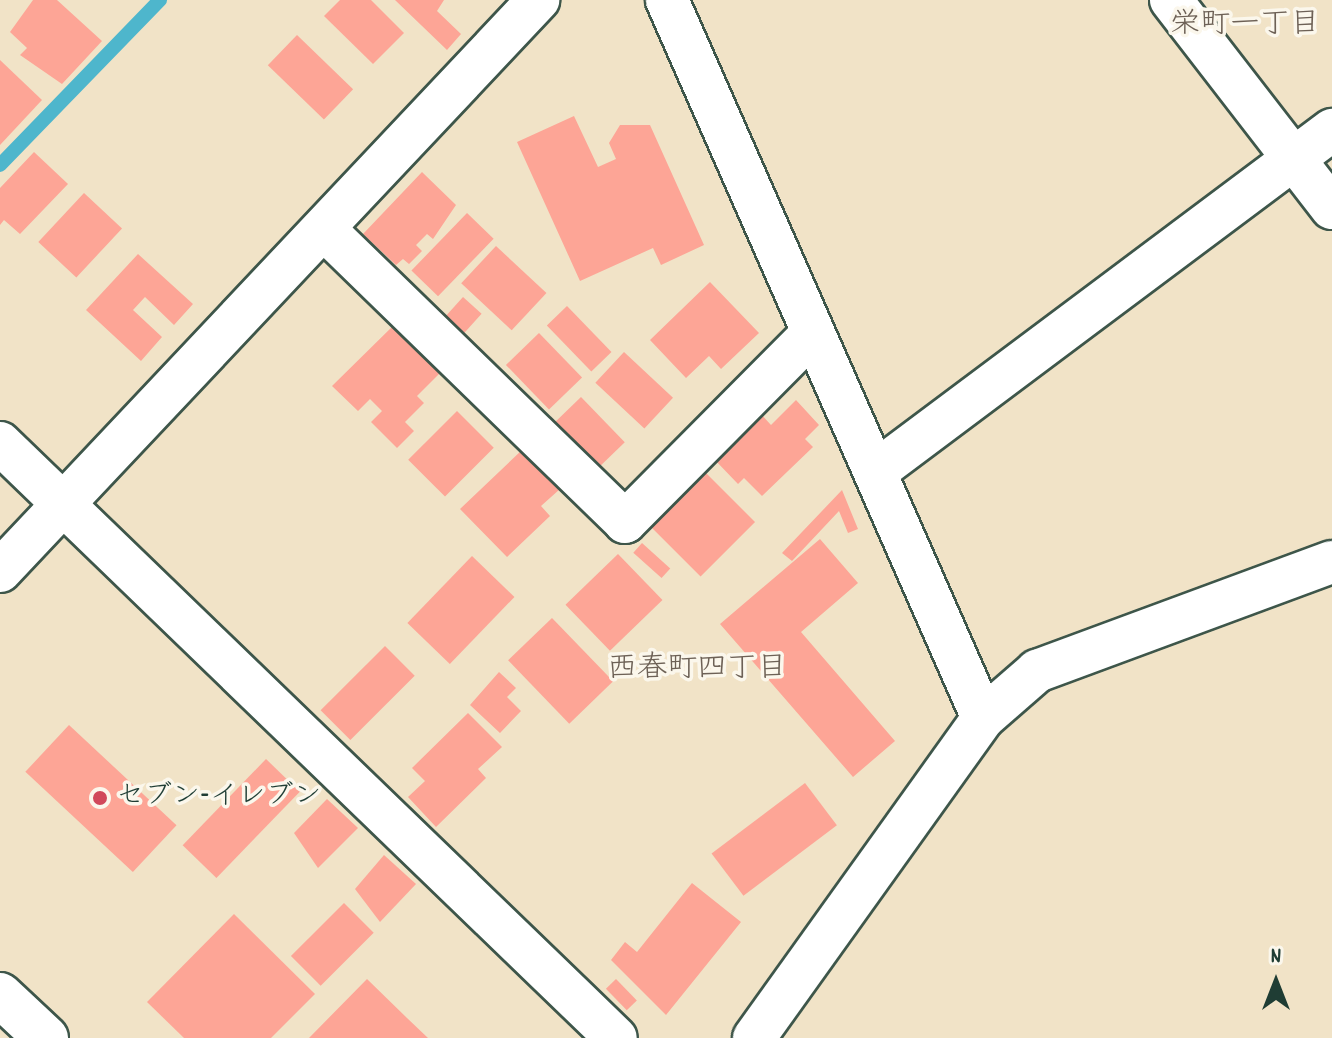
<!DOCTYPE html>
<html>
<head>
<meta charset="utf-8">
<style>
	body { margin:0 }
	#map { position:relative; width:1332px; height:1038px; overflow:hidden; background:#f1e3c7; font-family:Dekko,"Klee One",sans-serif }
	div>[style] { position:absolute }
	[style*='--x'] { left:calc(var(--x)*1px); top:calc(var(--y)*1px); width:calc(var(--w)*1px); rotate:calc(var(--a)*1deg) }
	.stream>* { height:14px; margin:-7px; padding:0 7px; transform-origin:7px; border-radius:7px; background:#4eb6cc }
	.building>* { inset:0; background:#fda596; transform-origin:0 0 }
	.roads { filter:drop-shadow(2px 0 #3e564a) drop-shadow(-2px 0 #3e564a) drop-shadow(0 2px #3e564a) drop-shadow(0 -2px #3e564a) }
	.minor>* { height:42px; margin:-21px; padding:0 21px; transform-origin:21px; border-radius:21px; background:#fff }
	.tertiary>* { height:44px; margin:-22px; padding:0 22px; transform-origin:22px; border-radius:22px; background:#fff }
	.dots>* { width:22px; height:22px; translate:-50% -50%; box-sizing:border-box; border:4px solid #fbf7ec; border-radius:50% }
	span { translate:-50% -50%; white-space:nowrap; text-align:center; line-height:1.15; -webkit-text-stroke:7px #fbf7ec; paint-order:stroke }
	.poi-label { font-size:28px; color:#1f3d34 }
	.left { translate:0 -50%; text-align:left }
	.neighbourhood-label { font-size:30px; color:#6d6156 }
	.north { position:absolute; left:1236px; top:942px; width:80px; height:80px; -webkit-text-stroke:6px #fbf7ec; paint-order:stroke; rotate:0deg; font-size:22px; font-weight:700; line-height:32px; text-align:center; color:#1f3d34 }
	.north::after { content:''; display:block; margin:auto; width:28px; height:36px; background:#1f3d34; clip-path:polygon(50% 0,100% 100%,50% 72%,0 100%) }
</style>
</head>
<body>
<div id="map">
	<div class="stream">
		<div style="--x:0;--y:165;--w:230;--a:-45.9"></div>
	</div>
	<div class="building">
		<div style="clip-path:polygon(33px 0,57px 0,102px 41px,62px 84px,20px 55px,27px 48px,10px 32px)"></div>
		<div style="clip-path:polygon(340px 0,371px 0,404px 33px,373px 64px,324px 16px)"></div>
		<div style="clip-path:polygon(395px 0,444px 0,437px 11px,461px 34px,447px 50px)"></div>
		<div style="left:297px;top:35px;width:78px;height:42px;rotate:44deg"></div>
		<div style="clip-path:polygon(0 60px,42px 100px,0 145px)"></div>
		<div style="clip-path:polygon(574px 116px,598px 167px,616px 159px,609px 143px,620px 125px,650px 125px,704px 245px,661px 265px,653px 248px,580px 281px,517px 142px)"></div>
		<div style="clip-path:polygon(34px 152px,68px 184px,20px 234px,4px 220px,0 225px,0 188px)"></div>
		<div style="clip-path:polygon(422px 172px,456px 205px,433px 239px,427px 234px,416px 245px,422px 251px,409px 264px,403px 259px,396px 265px,363px 234px)"></div>
		<div style="left:84px;top:193px;width:52px;height:67px;rotate:43deg"></div>
		<div style="left:467px;top:213px;width:37px;height:80px;rotate:44deg"></div>
		<div style="left:496px;top:246px;width:69px;height:51px;rotate:43deg"></div>
		<div style="clip-path:polygon(138px 254px,193px 304px,174px 325px,145px 297px,133px 310px,162px 337px,141px 361px,86px 310px)"></div>
		<div style="clip-path:polygon(710px 282px,759px 333px,721px 369px,709px 356px,686px 378px,650px 340px)"></div>
		<div style="left:463px;top:297px;width:25px;height:30px;rotate:42deg"></div>
		<div style="left:567px;top:306px;width:64px;height:28px;rotate:46deg"></div>
		<div style="clip-path:polygon(396px 323px,443px 370px,417px 396px,424px 403px,405px 422px,414px 431px,397px 448px,371px 422px,382px 411px,370px 399px,358px 411px,332px 386px)"></div>
		<div style="left:539px;top:333px;width:62px;height:46px;rotate:46deg"></div>
		<div style="left:624px;top:352px;width:67px;height:42px;rotate:43deg"></div>
		<div style="left:581px;top:397px;width:63px;height:37px;rotate:46deg"></div>
		<div style="clip-path:polygon(796px 400px,819px 425px,805px 439px,813px 447px,762px 496px,744px 478px,738px 484px,713px 458px,760px 413px,771px 425px)"></div>
		<div style="left:457px;top:411px;width:52px;height:69px;rotate:45deg"></div>
		<div style="clip-path:polygon(522px 450px,560px 489px,541px 506px,550px 516px,507px 557px,460px 509px)"></div>
		<div style="left:702px;top:469px;width:75px;height:77px;rotate:45deg"></div>
		<div style="clip-path:polygon(842px 490px,858px 529px,848px 533px,839px 511px,792px 561px,782px 553px)"></div>
		<div style="clip-path:polygon(820px 539px,858px 583px,801px 632px,895px 741px,853px 777px,720px 624px)"></div>
		<div style="left:642px;top:543px;width:38px;height:13px;rotate:42deg"></div>
		<div style="left:618px;top:554px;width:64px;height:73px;rotate:46deg"></div>
		<div style="left:472px;top:556px;width:59px;height:93px;rotate:44deg"></div>
		<div style="left:552px;top:618px;width:88px;height:61px;rotate:46deg"></div>
		<div style="left:385px;top:646px;width:42px;height:91px;rotate:45deg"></div>
		<div style="clip-path:polygon(499px 672px,516px 688px,507px 697px,521px 711px,500px 733px,470px 705px)"></div>
		<div style="clip-path:polygon(468px 713px,502px 747px,478px 769px,486px 778px,436px 827px,408px 797px,425px 781px,412px 768px)"></div>
		<div style="left:69px;top:725px;width:147px;height:64px;rotate:43deg"></div>
		<div style="left:266px;top:759px;width:47px;height:120px;rotate:44deg"></div>
		<div style="left:805px;top:783px;width:53px;height:117px;rotate:53deg"></div>
		<div style="clip-path:polygon(327px 799px,358px 828px,318px 868px,294px 833px)"></div>
		<div style="clip-path:polygon(384px 855px,416px 884px,380px 922px,355px 889px)"></div>
		<div style="clip-path:polygon(692px 883px,741px 922px,666px 1015px,611px 960px,625px 942px,637px 952px)"></div>
		<div style="left:344px;top:903px;width:42px;height:75px;rotate:45deg"></div>
		<div style="clip-path:polygon(234px 914px,315px 994px,271px 1038px,184px 1038px,147px 1002px)"></div>
		<div style="clip-path:polygon(367px 979px,407px 1018px,428px 1038px,309px 1038px)"></div>
		<div style="left:616px;top:979px;width:30px;height:14px;rotate:46deg"></div>
	</div>
	<div class="roads">
		<div class="minor">
			<div style="--x:667;--y:0;--w:784;--a:66.25"></div>
			<div style="--x:1171;--y:0;--w:263;--a:52.3"></div>
			<div style="--x:324;--y:229;--w:420;--a:44.2"></div>
			<div style="--x:625;--y:522;--w:265;--a:-45.2"></div>
			<div style="--x:0;--y:443;--w:856;--a:44.01"></div>
			<div style="--x:875;--y:472;--w:571;--a:-36.81"></div>
			<div style="--x:0;--y:571;--w:785;--a:-46.7"></div>
			<div style="--x:754;--y:1038;--w:393;--a:-54.4"></div>
			<div style="--x:983;--y:718;--w:72;--a:-41"></div>
			<div style="--x:1037;--y:671;--w:314;--a:-20.3"></div>
		</div>
		<div class="tertiary">
			<div style="--x:0;--y:995;--w:63;--a:43.1"></div>
		</div>
	</div>
	<div class="dots">
		<div style="left:100px;top:798px;background:#d1495b"></div>
	</div>
	<div class="poi-label">
		<span class="left" style="left:116px;top:798px">セブン-イレブン</span>
	</div>
	<div class="neighbourhood-label">
		<span style="left:1245px;top:27px">栄町一丁目</span>
		<span style="left:697px;top:671px">西春町四丁目</span>
	</div>
	<div class="north">N</div>
</div>
</body>
</html>
